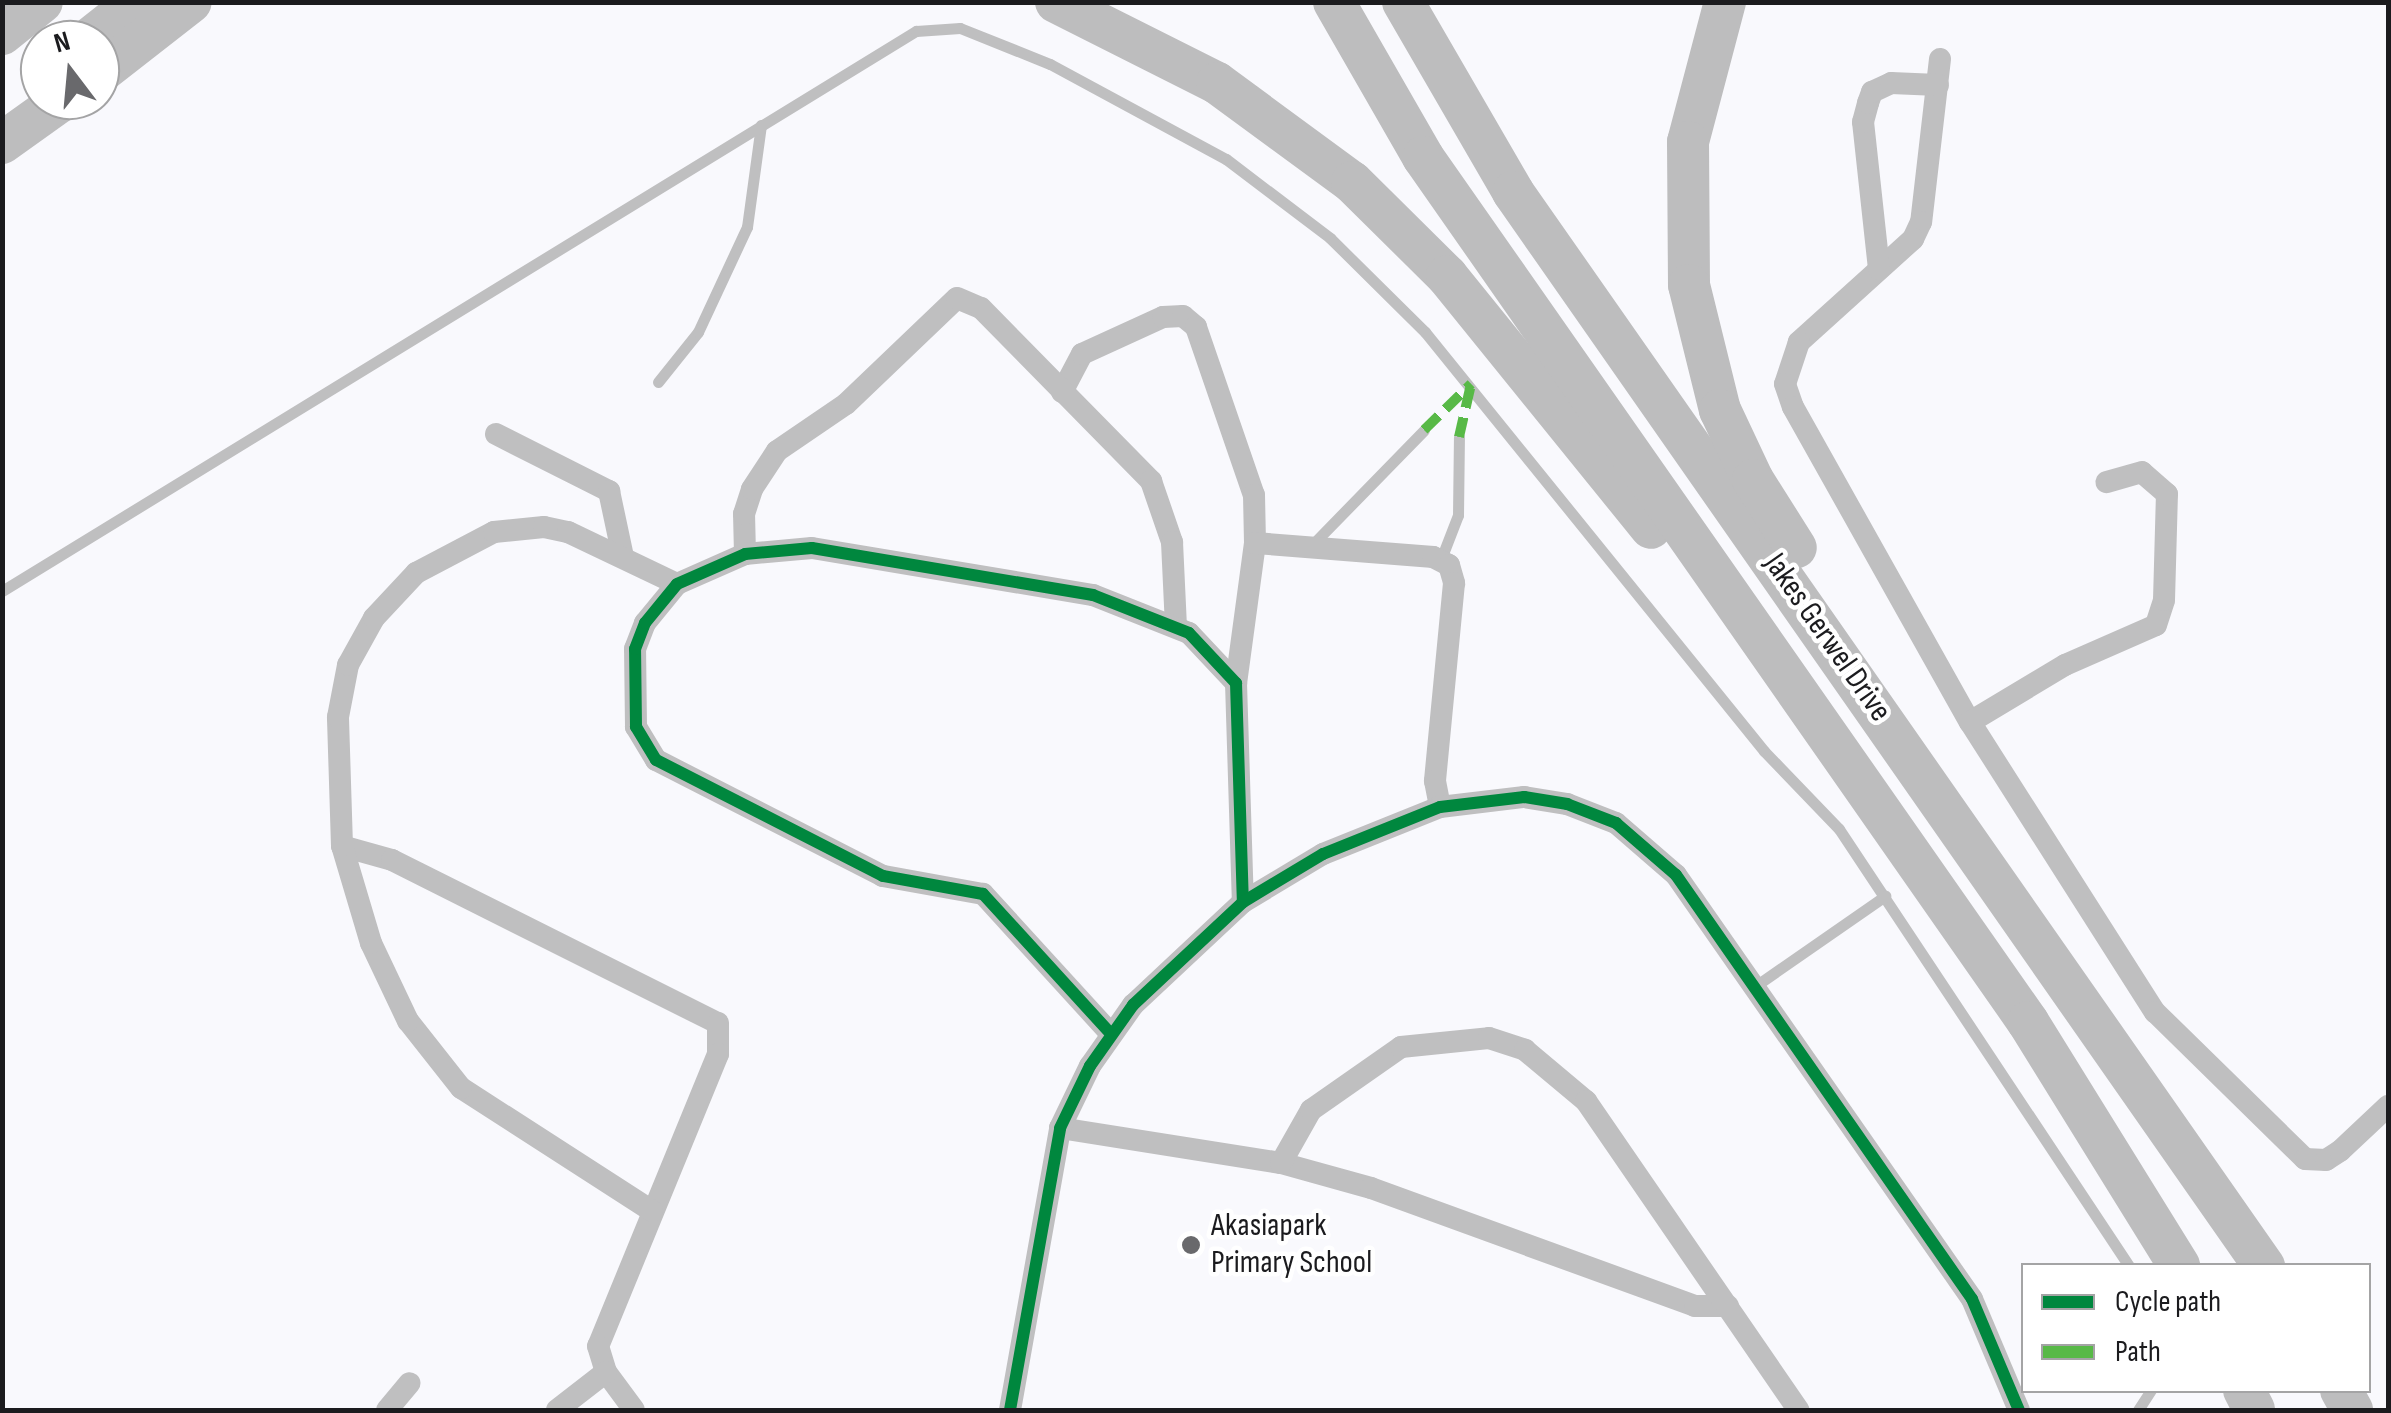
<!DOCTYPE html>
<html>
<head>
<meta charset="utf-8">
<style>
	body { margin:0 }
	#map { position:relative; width:2391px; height:1413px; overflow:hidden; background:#f9f9fd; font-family:"Sofia Sans Condensed",sans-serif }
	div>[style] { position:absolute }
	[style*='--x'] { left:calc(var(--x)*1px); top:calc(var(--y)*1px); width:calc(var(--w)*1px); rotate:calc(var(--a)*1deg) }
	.lane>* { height:11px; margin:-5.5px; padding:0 5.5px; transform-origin:5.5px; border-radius:5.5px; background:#bfbfc0 }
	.street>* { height:22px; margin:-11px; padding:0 11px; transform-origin:11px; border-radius:11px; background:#bfbfc0 }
	.highway>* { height:42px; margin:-21px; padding:0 21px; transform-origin:21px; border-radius:21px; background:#bdbdbe }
	.quiet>* { height:10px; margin-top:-5px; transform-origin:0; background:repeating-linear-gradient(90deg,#58b947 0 20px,transparent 0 30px) }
	.cycleway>* { height:12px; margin:-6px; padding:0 6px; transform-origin:6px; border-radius:6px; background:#00873e }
	.dots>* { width:28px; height:28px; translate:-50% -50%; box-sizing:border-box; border:5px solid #fff; border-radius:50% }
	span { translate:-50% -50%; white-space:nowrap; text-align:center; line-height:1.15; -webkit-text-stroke:9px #fff; paint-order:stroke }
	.street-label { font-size:32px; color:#1b1b1e }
	.poi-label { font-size:32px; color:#1b1b1e }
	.left { translate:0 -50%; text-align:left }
	.frame { position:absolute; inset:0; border:5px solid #1b1b1e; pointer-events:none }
	.legend { position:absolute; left:2021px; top:1263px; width:350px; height:130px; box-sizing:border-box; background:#fff; border:2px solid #a4a4a5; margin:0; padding:12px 18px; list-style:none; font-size:30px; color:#1b1b1e }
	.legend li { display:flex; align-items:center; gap:20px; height:50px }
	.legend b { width:50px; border:2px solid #a4a4a5 }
	.north { position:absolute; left:20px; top:20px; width:100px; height:100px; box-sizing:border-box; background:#fff; border:2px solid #a4a4a5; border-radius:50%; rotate:344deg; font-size:28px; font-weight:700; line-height:40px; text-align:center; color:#1b1b1e }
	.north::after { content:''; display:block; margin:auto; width:35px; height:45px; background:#69696c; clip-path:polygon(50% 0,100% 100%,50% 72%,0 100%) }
</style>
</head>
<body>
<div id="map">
	<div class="lane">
		<div style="--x:658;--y:382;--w:64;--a:-51.3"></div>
		<div style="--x:698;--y:332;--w:116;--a:-65"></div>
		<div style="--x:747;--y:227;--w:103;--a:-82.2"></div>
		<div style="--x:1310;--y:547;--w:163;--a:-45.7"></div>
		<div style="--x:1441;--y:559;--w:47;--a:-68.9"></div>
		<div style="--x:1458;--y:515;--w:78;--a:-89.3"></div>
		<div style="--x:2;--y:591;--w:1072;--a:-31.5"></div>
		<div style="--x:916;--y:31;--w:44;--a:-3.9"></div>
		<div style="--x:960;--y:28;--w:97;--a:21.8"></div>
		<div style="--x:1050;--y:64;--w:200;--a:28.4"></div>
		<div style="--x:1226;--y:159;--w:131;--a:37.2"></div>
		<div style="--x:1330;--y:238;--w:134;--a:44.7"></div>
		<div style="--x:1425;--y:332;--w:539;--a:51.02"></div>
		<div style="--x:1764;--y:751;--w:108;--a:46.1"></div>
		<div style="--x:1839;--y:829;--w:524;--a:56.43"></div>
		<div style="--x:1754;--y:987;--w:160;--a:-34.8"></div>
		<div style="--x:2138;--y:1410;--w:24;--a:-57"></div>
	</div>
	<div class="street">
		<div style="--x:1940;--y:59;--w:164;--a:96.6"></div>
		<div style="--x:1921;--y:222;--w:19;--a:115"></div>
		<div style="--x:1913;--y:239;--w:154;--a:137.9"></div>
		<div style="--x:1799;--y:342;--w:44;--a:108.4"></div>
		<div style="--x:1785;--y:384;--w:24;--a:71"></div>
		<div style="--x:1793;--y:407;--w:361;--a:60.7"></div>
		<div style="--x:1970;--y:722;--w:344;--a:57.5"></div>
		<div style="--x:2155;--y:1012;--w:210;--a:44.4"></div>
		<div style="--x:2305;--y:1159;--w:21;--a:3"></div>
		<div style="--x:2326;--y:1160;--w:17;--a:-33"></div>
		<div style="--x:2340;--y:1151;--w:66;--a:-43.2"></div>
		<div style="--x:1879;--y:269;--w:148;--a:-96.2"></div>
		<div style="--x:1863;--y:122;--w:20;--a:-75"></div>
		<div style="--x:1868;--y:103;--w:12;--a:-70"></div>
		<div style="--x:1872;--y:92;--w:21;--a:-25"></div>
		<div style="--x:1891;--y:83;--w:47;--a:2.4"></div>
		<div style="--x:1062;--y:392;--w:43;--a:-62.2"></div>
		<div style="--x:1082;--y:354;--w:89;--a:-24.6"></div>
		<div style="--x:1163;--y:317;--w:20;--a:-3"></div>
		<div style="--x:1183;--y:316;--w:17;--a:40"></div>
		<div style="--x:1196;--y:327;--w:178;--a:71"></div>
		<div style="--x:1254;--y:495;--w:48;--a:88.8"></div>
		<div style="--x:1255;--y:543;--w:141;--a:97.7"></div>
		<div style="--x:496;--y:434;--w:127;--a:26.8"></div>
		<div style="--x:609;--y:491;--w:67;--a:78"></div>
		<div style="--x:1255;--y:543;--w:179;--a:4.5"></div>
		<div style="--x:1433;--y:557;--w:18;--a:27"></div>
		<div style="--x:1449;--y:565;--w:19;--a:74"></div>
		<div style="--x:1454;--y:583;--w:199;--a:95.5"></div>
		<div style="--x:1435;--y:781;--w:26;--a:79"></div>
		<div style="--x:745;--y:554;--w:40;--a:-91.4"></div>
		<div style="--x:744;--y:514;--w:26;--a:-72"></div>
		<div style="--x:752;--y:489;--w:45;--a:-56.7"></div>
		<div style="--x:777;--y:451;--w:83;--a:-34.3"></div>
		<div style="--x:846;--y:404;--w:153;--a:-43.7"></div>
		<div style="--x:957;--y:298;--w:26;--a:23"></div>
		<div style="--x:981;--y:308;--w:243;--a:45.5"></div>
		<div style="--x:1151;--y:481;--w:65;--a:71"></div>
		<div style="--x:1172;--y:542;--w:85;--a:87.3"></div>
		<div style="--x:1970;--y:722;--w:111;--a:-31"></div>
		<div style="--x:2065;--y:665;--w:99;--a:-23.7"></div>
		<div style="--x:2156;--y:625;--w:26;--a:-72"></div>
		<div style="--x:2164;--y:600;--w:106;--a:-88.4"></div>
		<div style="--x:2167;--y:494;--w:33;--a:-139"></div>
		<div style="--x:2142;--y:472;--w:37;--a:164"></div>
		<div style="--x:342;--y:846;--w:52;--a:15.6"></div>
		<div style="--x:392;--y:860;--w:364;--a:26.6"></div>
		<div style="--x:718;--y:1023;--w:31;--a:90"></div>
		<div style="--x:718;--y:1054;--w:316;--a:112.3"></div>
		<div style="--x:598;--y:1346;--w:27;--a:73"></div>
		<div style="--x:606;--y:1372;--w:47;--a:53.6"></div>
		<div style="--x:1111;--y:1034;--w:190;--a:-132.4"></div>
		<div style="--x:983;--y:894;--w:102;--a:-169.8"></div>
		<div style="--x:883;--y:876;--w:255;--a:-152.9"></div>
		<div style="--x:656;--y:760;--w:39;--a:-121"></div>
		<div style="--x:636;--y:727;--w:78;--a:-90.7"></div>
		<div style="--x:635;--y:649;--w:28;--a:-69"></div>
		<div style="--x:645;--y:623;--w:50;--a:-50.6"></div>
		<div style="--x:677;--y:584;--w:74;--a:-23.8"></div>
		<div style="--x:745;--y:554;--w:67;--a:-5.1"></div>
		<div style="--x:812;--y:548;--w:285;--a:9.5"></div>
		<div style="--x:1093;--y:595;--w:103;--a:21.6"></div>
		<div style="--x:1189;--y:633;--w:69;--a:46.8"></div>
		<div style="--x:1236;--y:683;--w:219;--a:88.2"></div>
		<div style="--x:1060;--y:1128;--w:224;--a:9"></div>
		<div style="--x:1281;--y:1163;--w:93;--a:15.5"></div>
		<div style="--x:1371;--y:1188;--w:345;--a:20"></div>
		<div style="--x:1695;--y:1306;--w:33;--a:0"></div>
		<div style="--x:1281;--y:1163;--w:61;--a:-60.5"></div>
		<div style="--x:1311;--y:1110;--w:110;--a:-35"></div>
		<div style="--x:1401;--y:1047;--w:88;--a:-5.8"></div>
		<div style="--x:1489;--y:1038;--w:38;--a:18"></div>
		<div style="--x:1525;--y:1050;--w:80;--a:39.9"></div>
		<div style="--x:1586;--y:1101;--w:375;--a:55.5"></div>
		<div style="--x:652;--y:1211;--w:227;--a:-147.2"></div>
		<div style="--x:461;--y:1088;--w:85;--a:-128.3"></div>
		<div style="--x:408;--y:1021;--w:86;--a:-115.4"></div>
		<div style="--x:371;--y:943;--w:101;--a:-106.6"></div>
		<div style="--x:342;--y:846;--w:129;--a:-91.8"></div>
		<div style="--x:338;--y:717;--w:53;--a:-79.1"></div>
		<div style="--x:348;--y:665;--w:54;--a:-61"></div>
		<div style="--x:374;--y:618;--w:62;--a:-47"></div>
		<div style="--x:416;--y:573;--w:88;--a:-27.7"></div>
		<div style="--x:494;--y:532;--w:50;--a:-5.7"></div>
		<div style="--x:544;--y:527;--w:25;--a:12"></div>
		<div style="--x:568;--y:532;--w:121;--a:25.5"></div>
		<div style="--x:387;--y:1410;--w:35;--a:-50"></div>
		<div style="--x:557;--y:1410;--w:62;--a:-37.8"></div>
		<div style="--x:1010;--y:1410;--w:286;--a:-79.9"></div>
		<div style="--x:1060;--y:1128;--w:69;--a:-64.2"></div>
		<div style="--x:1090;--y:1066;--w:75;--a:-54.8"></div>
		<div style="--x:1133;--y:1005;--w:151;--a:-43.1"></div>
		<div style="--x:1243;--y:902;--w:93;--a:-31"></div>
		<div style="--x:1323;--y:854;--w:126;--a:-21.9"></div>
		<div style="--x:1440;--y:807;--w:85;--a:-6.8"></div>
		<div style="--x:1524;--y:797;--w:44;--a:9.2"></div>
		<div style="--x:1567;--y:804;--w:53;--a:21.2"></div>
		<div style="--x:1616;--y:823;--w:79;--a:40.9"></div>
		<div style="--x:1676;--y:875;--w:517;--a:55.08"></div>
		<div style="--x:1972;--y:1299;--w:121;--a:67.1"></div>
	</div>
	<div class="highway">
		<div style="--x:1056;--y:2;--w:180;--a:26.7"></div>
		<div style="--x:1217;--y:83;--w:167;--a:36.3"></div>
		<div style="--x:1352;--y:182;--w:134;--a:44.7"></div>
		<div style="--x:1447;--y:276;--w:324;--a:51"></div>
		<div style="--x:1334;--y:2;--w:179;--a:60.1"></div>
		<div style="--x:1423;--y:157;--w:1056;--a:55.03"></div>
		<div style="--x:2028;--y:1022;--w:287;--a:58.2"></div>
		<div style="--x:1403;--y:2;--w:220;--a:59.9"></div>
		<div style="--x:1513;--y:192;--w:1311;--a:55.04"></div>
		<div style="--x:1725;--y:2;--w:145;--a:104.8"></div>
		<div style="--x:1688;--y:142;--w:143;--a:89.6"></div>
		<div style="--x:1689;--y:285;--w:129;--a:76.1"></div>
		<div style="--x:1720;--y:410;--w:77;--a:64.8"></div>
		<div style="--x:1753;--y:480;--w:80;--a:57.7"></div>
		<div style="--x:2;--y:34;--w:51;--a:-38.7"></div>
		<div style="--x:88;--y:40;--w:61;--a:-38.4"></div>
		<div style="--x:100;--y:73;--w:115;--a:-38"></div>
		<div style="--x:2;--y:143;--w:74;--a:-35.6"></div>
		<div style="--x:2244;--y:1390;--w:22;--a:63"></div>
		<div style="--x:2341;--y:1390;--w:23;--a:61"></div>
	</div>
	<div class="quiet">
		<div style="--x:1424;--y:430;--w:66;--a:-44.4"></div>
		<div style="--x:1459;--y:437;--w:54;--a:-77.2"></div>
	</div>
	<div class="cycleway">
		<div style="--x:1111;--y:1034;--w:190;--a:-132.4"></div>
		<div style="--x:983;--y:894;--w:102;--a:-169.8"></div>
		<div style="--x:883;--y:876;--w:255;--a:-152.9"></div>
		<div style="--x:656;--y:760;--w:39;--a:-121"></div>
		<div style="--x:636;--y:727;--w:78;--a:-90.7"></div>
		<div style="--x:635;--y:649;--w:28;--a:-69"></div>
		<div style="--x:645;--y:623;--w:50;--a:-50.6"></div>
		<div style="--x:677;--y:584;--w:74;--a:-23.8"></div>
		<div style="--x:745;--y:554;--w:67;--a:-5.1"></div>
		<div style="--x:812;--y:548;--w:285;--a:9.5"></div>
		<div style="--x:1093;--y:595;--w:103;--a:21.6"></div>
		<div style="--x:1189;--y:633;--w:69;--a:46.8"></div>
		<div style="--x:1236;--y:683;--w:219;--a:88.2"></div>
		<div style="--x:1010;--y:1410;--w:286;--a:-79.9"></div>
		<div style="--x:1060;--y:1128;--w:69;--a:-64.2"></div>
		<div style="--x:1090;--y:1066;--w:75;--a:-54.8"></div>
		<div style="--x:1133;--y:1005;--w:151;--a:-43.1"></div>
		<div style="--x:1243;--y:902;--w:93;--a:-31"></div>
		<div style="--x:1323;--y:854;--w:126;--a:-21.9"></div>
		<div style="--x:1440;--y:807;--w:85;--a:-6.8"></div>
		<div style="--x:1524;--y:797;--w:44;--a:9.2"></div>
		<div style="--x:1567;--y:804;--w:53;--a:21.2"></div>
		<div style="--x:1616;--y:823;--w:79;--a:40.9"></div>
		<div style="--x:1676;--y:875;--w:517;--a:55.08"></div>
		<div style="--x:1972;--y:1299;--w:121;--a:67.1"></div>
	</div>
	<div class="dots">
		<div style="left:1191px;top:1245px;background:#69696c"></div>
	</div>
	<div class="street-label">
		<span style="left:1827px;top:638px;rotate:55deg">Jakes Gerwel Drive</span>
	</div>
	<div class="poi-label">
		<span class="left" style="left:1211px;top:1245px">Akasiapark<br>Primary School</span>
	</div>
	<div class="frame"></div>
	<ul class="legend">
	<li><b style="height:12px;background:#00873e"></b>Cycle path</li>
	<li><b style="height:12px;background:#58b947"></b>Path</li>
	</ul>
	<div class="north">N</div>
</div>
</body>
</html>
